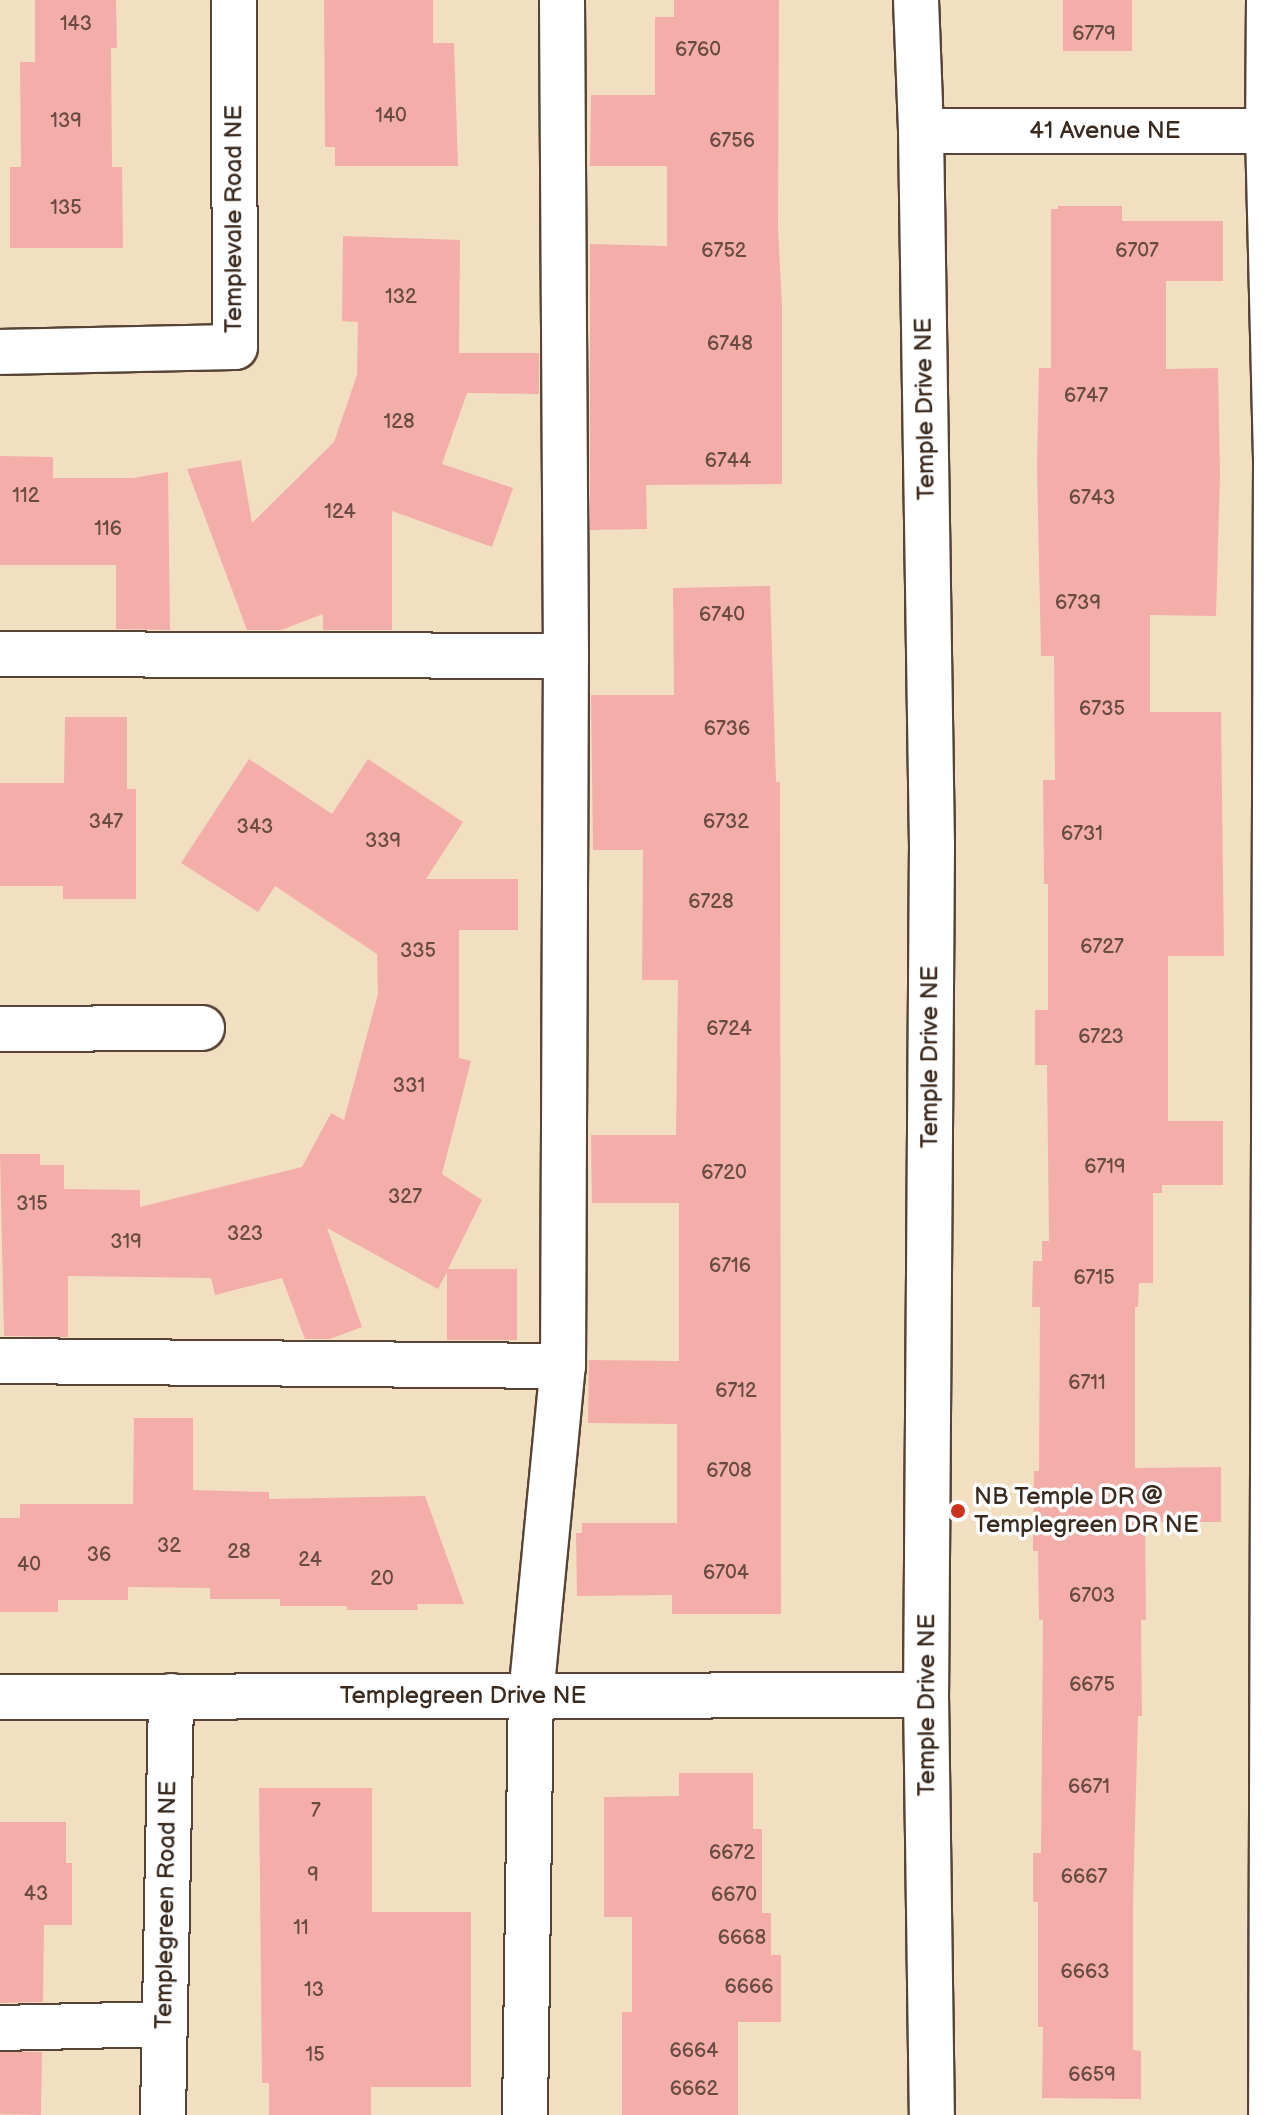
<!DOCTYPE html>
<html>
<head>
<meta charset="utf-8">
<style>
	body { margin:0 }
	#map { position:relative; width:1288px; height:2115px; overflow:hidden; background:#f2dfc1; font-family:"Balsamiq Sans",sans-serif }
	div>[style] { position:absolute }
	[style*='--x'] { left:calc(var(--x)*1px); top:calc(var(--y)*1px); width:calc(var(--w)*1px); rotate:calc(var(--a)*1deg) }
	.building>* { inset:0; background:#f3aeaa; transform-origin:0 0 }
	.roads { filter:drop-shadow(2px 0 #564536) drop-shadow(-2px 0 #564536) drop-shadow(0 2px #564536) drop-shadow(0 -2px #564536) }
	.minor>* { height:44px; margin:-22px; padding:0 22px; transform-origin:22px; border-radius:22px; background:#fff }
	.dots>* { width:22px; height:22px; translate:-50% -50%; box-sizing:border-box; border:4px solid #fff; border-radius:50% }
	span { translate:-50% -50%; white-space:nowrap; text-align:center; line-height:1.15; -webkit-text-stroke:7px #fff; paint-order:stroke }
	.number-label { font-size:20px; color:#694b41 }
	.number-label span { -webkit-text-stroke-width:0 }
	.street-label { font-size:24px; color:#3b2a1e }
	.poi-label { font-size:24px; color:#3b2a1e }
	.left { translate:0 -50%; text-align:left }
</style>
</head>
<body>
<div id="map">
	<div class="building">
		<div style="clip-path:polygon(35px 0,116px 0,117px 48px,111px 48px,112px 167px,122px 167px,123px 248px,10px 248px,10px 167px,21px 167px,20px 62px,35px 62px)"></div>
		<div style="clip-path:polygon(324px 0,433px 0,433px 43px,454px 43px,458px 166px,335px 166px,335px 147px,325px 147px)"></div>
		<div style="clip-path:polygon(674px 0,779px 0,778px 228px,782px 306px,782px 484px,646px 485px,647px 529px,590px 530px,590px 244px,667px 246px,667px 166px,590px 166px,591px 95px,655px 95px,655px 17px,674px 17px)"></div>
		<div style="left:1063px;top:0;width:69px;height:51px"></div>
		<div style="clip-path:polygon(1058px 206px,1122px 206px,1122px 221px,1223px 221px,1223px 281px,1166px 281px,1166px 369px,1218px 368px,1220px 474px,1216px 616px,1150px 615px,1150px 712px,1221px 712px,1224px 956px,1168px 956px,1168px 1121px,1223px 1121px,1223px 1185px,1162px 1185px,1162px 1193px,1153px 1193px,1153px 1283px,1139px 1283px,1138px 1307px,1135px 1307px,1135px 1468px,1221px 1467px,1221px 1522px,1145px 1522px,1146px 1620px,1141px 1620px,1142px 1716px,1138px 1716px,1133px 1901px,1133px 2050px,1141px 2051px,1141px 2099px,1042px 2098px,1043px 2027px,1038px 2027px,1038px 1902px,1033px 1902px,1033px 1853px,1041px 1853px,1043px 1620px,1039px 1620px,1038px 1551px,1033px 1551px,1034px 1471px,1039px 1471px,1040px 1307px,1032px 1307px,1033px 1261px,1042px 1261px,1042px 1241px,1049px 1241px,1047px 1065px,1035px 1065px,1035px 1010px,1048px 1010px,1048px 884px,1044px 884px,1043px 780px,1055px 780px,1054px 656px,1041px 656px,1037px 467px,1039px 368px,1051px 368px,1051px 209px,1058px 209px)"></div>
		<div style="clip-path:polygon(343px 236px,460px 240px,459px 353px,539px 353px,539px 394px,467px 393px,442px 464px,513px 488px,492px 547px,392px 511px,392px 630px,323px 630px,323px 614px,281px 630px,247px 630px,187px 469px,241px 460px,252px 523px,334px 442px,357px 375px,358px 322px,342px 321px)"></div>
		<div style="clip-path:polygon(0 456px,53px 457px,53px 478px,133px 478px,168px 472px,170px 630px,116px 629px,116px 565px,0 565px)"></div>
		<div style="clip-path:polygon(770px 586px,776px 782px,780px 782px,781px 1614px,672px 1614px,672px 1595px,577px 1596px,576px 1533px,582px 1533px,582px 1523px,677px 1523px,677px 1424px,588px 1423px,589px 1360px,679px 1361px,679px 1203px,592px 1203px,591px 1135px,676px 1135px,678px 980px,642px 980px,643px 850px,593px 850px,591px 695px,674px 695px,673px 588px)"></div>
		<div style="clip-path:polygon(65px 717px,127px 717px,127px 789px,136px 789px,136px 899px,63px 899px,63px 886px,0 886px,0 783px,64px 783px)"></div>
		<div style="clip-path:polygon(249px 759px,332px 814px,368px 759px,463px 822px,426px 879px,518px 879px,518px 930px,459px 930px,459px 1058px,471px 1061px,442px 1174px,482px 1200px,448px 1269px,517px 1269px,517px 1340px,447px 1340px,447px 1272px,438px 1289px,327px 1228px,362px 1327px,330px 1339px,305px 1339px,282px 1278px,215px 1295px,211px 1278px,68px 1276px,68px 1337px,4px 1336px,0 1154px,40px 1154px,40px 1165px,64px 1165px,64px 1189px,140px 1190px,140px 1207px,302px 1167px,331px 1113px,344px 1120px,378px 994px,377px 954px,275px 886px,258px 912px,181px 863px)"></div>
		<div style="clip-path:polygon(134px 1418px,193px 1418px,193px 1490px,269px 1492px,269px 1499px,425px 1496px,464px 1604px,417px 1604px,418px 1610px,347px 1610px,347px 1606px,280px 1606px,280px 1599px,210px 1599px,210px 1588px,128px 1587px,128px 1600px,58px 1600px,58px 1612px,0 1612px,0 1518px,20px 1518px,20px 1504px,133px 1504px)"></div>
		<div style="clip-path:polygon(679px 1773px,753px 1773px,753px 1829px,762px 1829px,762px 1913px,771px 1913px,771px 1955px,781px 1955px,781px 2022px,738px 2022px,738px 2115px,622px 2115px,622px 2012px,632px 2012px,632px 1917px,604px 1917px,604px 1797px,679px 1796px)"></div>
		<div style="clip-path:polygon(259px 1788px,372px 1788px,372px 1912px,471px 1912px,471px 2087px,371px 2087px,371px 2115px,269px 2115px,269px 2083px,262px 2083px)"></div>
		<div style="clip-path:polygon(0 1822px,66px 1822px,66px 1863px,72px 1863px,72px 1925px,44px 1925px,43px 2002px,0 2003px)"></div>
		<div style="left:42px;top:2052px;width:63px;height:42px;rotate:91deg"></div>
	</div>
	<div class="roads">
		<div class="minor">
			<div style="--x:916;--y:0;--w:131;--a:87.8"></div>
			<div style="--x:921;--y:131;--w:713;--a:89.12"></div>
			<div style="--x:932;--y:844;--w:851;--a:90.4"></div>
			<div style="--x:926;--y:1695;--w:420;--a:89.2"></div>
			<div style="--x:1269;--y:0;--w:131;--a:90.4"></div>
			<div style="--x:1268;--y:131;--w:334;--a:88.6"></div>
			<div style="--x:1276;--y:465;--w:1650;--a:90.17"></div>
			<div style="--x:921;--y:131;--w:367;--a:0"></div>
			<div style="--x:0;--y:352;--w:235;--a:-1.2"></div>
			<div style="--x:235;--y:347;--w:347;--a:-90.2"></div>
			<div style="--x:0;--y:654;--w:566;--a:0.2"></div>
			<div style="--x:0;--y:1029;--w:202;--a:-0.3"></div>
			<div style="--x:0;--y:1361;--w:563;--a:0.51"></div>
			<div style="--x:0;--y:1697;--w:926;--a:-0.12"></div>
			<div style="--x:0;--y:2028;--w:163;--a:-1.4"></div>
			<div style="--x:163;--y:2115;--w:419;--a:-88.9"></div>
			<div style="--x:525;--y:2115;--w:419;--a:-89.2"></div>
			<div style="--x:531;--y:1696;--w:332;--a:-84.5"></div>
			<div style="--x:563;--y:1366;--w:710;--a:-89.76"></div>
			<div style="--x:566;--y:656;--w:656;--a:-90.35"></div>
		</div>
	</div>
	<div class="dots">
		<div style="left:958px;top:1511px;background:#c8321e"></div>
	</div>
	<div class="number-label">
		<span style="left:76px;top:24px">143</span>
		<span style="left:1094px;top:34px">6779</span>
		<span style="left:698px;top:50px">6760</span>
		<span style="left:391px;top:116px">140</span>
		<span style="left:66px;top:121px">139</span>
		<span style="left:732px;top:141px">6756</span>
		<span style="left:66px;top:208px">135</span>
		<span style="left:724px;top:251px">6752</span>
		<span style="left:1137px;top:251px">6707</span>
		<span style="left:401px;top:297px">132</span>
		<span style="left:730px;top:344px">6748</span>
		<span style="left:1086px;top:396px">6747</span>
		<span style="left:399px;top:422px">128</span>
		<span style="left:728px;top:461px">6744</span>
		<span style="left:26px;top:496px">112</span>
		<span style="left:1092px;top:498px">6743</span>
		<span style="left:340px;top:512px">124</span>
		<span style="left:108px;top:529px">116</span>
		<span style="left:1078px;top:603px">6739</span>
		<span style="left:722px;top:615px">6740</span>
		<span style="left:1102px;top:709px">6735</span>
		<span style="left:727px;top:729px">6736</span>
		<span style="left:106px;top:822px">347</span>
		<span style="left:726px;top:822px">6732</span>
		<span style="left:255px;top:827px">343</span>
		<span style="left:1082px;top:834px">6731</span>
		<span style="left:383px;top:841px">339</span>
		<span style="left:711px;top:902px">6728</span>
		<span style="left:1102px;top:947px">6727</span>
		<span style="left:418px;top:951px">335</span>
		<span style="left:729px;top:1029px">6724</span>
		<span style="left:1101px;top:1037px">6723</span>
		<span style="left:409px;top:1086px">331</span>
		<span style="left:1105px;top:1167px">6719</span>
		<span style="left:724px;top:1173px">6720</span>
		<span style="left:405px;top:1197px">327</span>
		<span style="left:32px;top:1204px">315</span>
		<span style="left:245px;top:1234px">323</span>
		<span style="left:126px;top:1242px">319</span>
		<span style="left:730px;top:1266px">6716</span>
		<span style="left:1094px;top:1278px">6715</span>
		<span style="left:1087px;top:1383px">6711</span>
		<span style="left:736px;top:1391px">6712</span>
		<span style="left:729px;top:1471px">6708</span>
		<span style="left:169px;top:1546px">32</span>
		<span style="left:239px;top:1552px">28</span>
		<span style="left:99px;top:1555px">36</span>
		<span style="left:310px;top:1560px">24</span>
		<span style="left:29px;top:1565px">40</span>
		<span style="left:726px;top:1573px">6704</span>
		<span style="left:382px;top:1579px">20</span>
		<span style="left:1092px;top:1596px">6703</span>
		<span style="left:1092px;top:1685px">6675</span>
		<span style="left:1089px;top:1787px">6671</span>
		<span style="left:316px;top:1811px">7</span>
		<span style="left:732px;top:1853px">6672</span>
		<span style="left:313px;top:1875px">9</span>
		<span style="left:1084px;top:1877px">6667</span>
		<span style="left:36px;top:1894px">43</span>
		<span style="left:734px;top:1895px">6670</span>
		<span style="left:301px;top:1928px">11</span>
		<span style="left:742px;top:1938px">6668</span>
		<span style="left:1085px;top:1972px">6663</span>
		<span style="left:749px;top:1987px">6666</span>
		<span style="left:314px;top:1990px">13</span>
		<span style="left:694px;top:2051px">6664</span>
		<span style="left:315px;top:2055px">15</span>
		<span style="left:1092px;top:2075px">6659</span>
		<span style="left:694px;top:2089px">6662</span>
	</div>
	<div class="street-label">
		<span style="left:1105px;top:131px">41 Avenue NE</span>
		<span style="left:234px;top:219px;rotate:-90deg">Templevale Road NE</span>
		<span style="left:925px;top:409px;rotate:-91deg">Temple Drive NE</span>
		<span style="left:930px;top:1057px;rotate:-90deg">Temple Drive NE</span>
		<span style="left:463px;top:1696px">Templegreen Drive NE</span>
		<span style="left:927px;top:1705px;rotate:-90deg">Temple Drive NE</span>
		<span style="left:166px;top:1905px;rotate:-89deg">Templegreen Road NE</span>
	</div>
	<div class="poi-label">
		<span class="left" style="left:974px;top:1511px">NB Temple DR @<br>Templegreen DR NE</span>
	</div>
</div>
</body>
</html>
